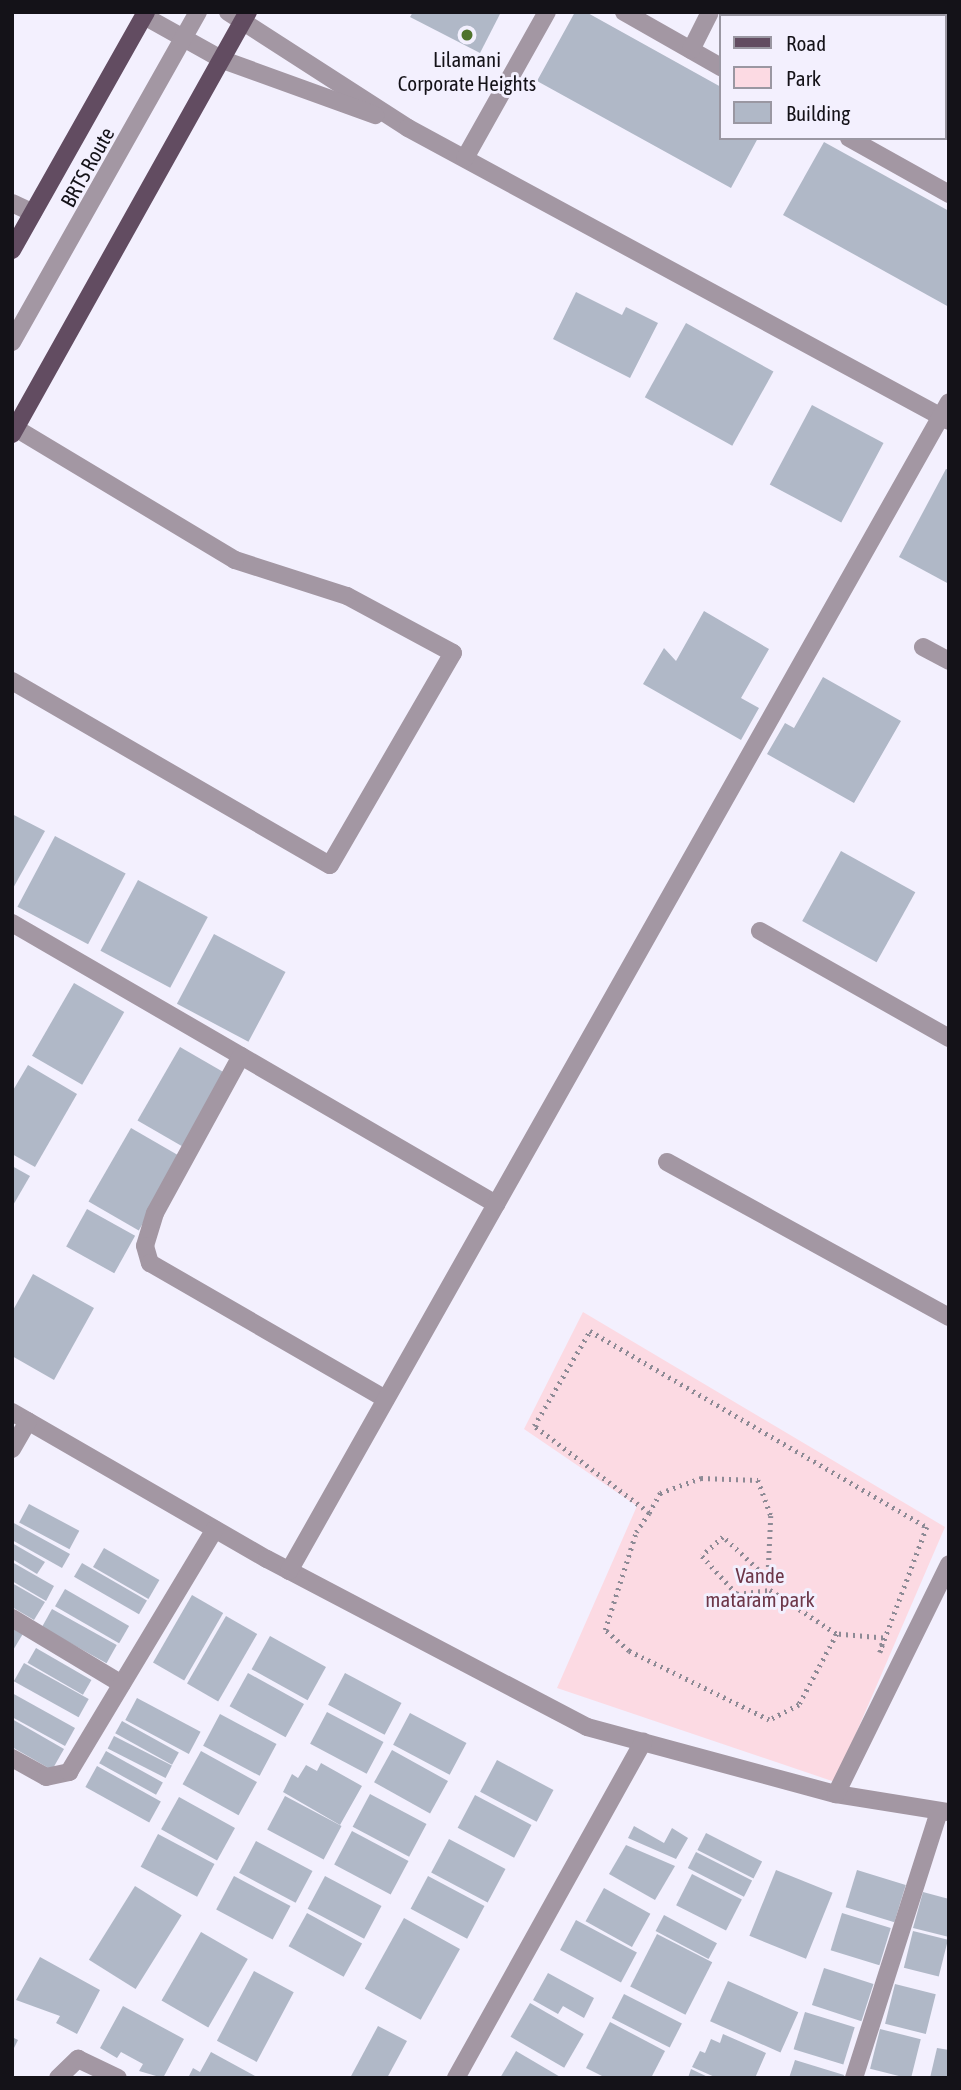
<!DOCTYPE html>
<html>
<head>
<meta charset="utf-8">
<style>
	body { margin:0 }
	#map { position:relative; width:961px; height:2090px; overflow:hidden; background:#f3f0fe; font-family:"Asap Condensed",sans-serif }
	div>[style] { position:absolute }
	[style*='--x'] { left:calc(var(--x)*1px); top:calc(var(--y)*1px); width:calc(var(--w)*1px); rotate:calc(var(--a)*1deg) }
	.green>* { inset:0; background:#fcdae3 }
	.building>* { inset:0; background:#b0b8c7; transform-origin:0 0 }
	.path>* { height:4.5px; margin-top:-2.25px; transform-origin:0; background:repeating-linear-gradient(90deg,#8d8a95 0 2px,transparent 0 7px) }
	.minor>* { height:18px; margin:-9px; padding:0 9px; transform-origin:9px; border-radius:9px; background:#a397a3 }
	.major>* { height:18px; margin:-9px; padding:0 9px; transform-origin:9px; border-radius:9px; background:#624c61 }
	.dots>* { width:19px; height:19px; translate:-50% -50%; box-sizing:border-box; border:4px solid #f3f0fe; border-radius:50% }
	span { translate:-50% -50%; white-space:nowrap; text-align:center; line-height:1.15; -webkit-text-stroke:6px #f3f0fe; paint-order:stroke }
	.poi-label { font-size:21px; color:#141218 }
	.street-label { font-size:21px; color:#141218 }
	.park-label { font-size:21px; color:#6d3749 }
	.frame { position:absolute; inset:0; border:14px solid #141218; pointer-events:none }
	.legend { position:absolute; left:719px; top:14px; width:228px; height:126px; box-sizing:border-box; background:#f3f0fe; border:2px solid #9a97a2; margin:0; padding:9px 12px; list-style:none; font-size:21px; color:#141218 }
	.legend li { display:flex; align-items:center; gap:14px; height:35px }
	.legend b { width:35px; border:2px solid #9a97a2 }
</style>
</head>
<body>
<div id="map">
	<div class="green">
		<div style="clip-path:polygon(583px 1312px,945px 1527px,835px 1782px,557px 1688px,637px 1506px,524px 1429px)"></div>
	</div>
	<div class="building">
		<div style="clip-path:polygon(413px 12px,501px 12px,480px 53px,410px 17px)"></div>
		<div style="clip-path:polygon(575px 12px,586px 12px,721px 87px,721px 138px,758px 138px,731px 188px,537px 81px)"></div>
		<div style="clip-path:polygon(949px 91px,949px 133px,945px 131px)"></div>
		<div style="clip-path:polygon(824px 142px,949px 211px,949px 307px,783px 215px)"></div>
		<div style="clip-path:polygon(576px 292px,622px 315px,626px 307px,658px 323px,630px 378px,553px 339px)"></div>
		<div style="left:686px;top:323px;width:100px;height:85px;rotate:29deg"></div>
		<div style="left:812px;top:405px;width:81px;height:90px;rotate:28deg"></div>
		<div style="clip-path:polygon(946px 469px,949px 470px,949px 584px,899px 557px)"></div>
		<div style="clip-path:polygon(704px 611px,769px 649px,741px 698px,759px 708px,741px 740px,643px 684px,664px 648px,676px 661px)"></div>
		<div style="clip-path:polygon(823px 677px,901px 721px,854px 803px,767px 754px,785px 723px,794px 728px)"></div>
		<div style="clip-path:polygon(12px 814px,45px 831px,12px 890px)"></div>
		<div style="left:55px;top:836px;width:80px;height:80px;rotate:28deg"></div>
		<div style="left:841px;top:851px;width:85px;height:80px;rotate:29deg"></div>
		<div style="left:138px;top:880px;width:79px;height:80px;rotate:28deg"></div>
		<div style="left:214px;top:934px;width:81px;height:79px;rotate:28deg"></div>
		<div style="left:74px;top:983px;width:58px;height:84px;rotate:30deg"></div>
		<div style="left:180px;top:1047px;width:58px;height:85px;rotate:30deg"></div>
		<div style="clip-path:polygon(28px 1065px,77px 1094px,35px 1167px,12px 1154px,12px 1092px)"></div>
		<div style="left:131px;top:1128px;width:58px;height:85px;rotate:30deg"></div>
		<div style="clip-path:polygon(12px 1166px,30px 1176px,12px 1207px)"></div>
		<div style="left:87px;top:1209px;width:55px;height:43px;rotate:29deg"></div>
		<div style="clip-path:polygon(33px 1274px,94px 1308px,54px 1380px,12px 1356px,12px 1312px)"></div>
		<div style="left:29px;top:1504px;width:57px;height:21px;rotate:28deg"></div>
		<div style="clip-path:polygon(12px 1522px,70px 1554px,62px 1568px,12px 1540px)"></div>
		<div style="clip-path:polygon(12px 1543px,45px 1562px,37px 1574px,12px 1559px)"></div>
		<div style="left:104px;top:1548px;width:64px;height:22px;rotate:30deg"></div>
		<div style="clip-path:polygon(12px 1562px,54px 1586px,46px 1601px,12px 1581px)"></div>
		<div style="left:82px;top:1563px;width:75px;height:16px;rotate:30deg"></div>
		<div style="clip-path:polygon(12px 1583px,45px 1602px,34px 1620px,12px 1607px)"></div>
		<div style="left:65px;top:1589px;width:74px;height:20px;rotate:30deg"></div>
		<div style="left:192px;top:1595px;width:36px;height:78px;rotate:30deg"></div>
		<div style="left:52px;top:1609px;width:74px;height:21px;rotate:29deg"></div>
		<div style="left:226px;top:1616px;width:36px;height:78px;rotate:30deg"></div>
		<div style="clip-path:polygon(12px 1626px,24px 1632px,12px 1652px)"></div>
		<div style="left:270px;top:1636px;width:64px;height:38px;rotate:29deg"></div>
		<div style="left:36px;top:1648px;width:64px;height:17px;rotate:30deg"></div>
		<div style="left:24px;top:1663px;width:74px;height:21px;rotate:29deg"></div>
		<div style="left:248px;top:1673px;width:64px;height:38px;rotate:29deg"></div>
		<div style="left:345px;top:1673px;width:64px;height:36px;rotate:28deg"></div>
		<div style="clip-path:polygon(12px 1693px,75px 1728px,65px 1746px,12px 1717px)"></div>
		<div style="left:137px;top:1698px;width:72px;height:25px;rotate:28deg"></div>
		<div style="left:327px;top:1712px;width:64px;height:36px;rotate:28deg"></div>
		<div style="left:410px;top:1713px;width:64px;height:36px;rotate:28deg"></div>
		<div style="left:220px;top:1714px;width:64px;height:36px;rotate:28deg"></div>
		<div style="clip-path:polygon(12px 1719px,64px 1749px,52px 1770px,12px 1747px)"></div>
		<div style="left:122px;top:1721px;width:65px;height:14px;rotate:29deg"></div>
		<div style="left:114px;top:1736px;width:65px;height:14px;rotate:27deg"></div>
		<div style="left:392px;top:1750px;width:64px;height:37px;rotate:29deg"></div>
		<div style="left:106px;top:1751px;width:65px;height:14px;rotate:29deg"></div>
		<div style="left:201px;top:1751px;width:64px;height:38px;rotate:29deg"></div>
		<div style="left:497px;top:1760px;width:64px;height:36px;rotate:28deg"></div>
		<div style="clip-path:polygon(321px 1763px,362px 1786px,340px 1825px,283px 1792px,292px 1774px,298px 1778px,306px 1765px,317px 1771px)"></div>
		<div style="left:97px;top:1766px;width:73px;height:24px;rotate:29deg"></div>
		<div style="left:370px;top:1794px;width:64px;height:37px;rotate:28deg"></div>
		<div style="left:475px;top:1795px;width:64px;height:37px;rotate:28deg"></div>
		<div style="left:285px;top:1796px;width:64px;height:38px;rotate:28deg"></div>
		<div style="left:179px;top:1797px;width:64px;height:37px;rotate:29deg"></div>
		<div style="clip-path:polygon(634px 1826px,664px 1843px,672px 1828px,688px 1838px,676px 1859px,628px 1838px)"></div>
		<div style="left:352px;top:1831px;width:64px;height:38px;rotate:28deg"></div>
		<div style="left:706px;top:1833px;width:63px;height:19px;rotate:27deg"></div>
		<div style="left:158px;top:1834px;width:64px;height:37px;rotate:28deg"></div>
		<div style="left:449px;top:1839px;width:64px;height:38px;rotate:28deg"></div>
		<div style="left:256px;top:1841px;width:64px;height:36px;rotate:28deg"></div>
		<div style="clip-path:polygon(626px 1845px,675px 1866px,655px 1900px,609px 1874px)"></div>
		<div style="left:696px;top:1852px;width:63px;height:18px;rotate:27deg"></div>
		<div style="left:776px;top:1870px;width:61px;height:71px;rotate:22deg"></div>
		<div style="left:857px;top:1870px;width:51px;height:39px;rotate:17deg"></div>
		<div style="left:692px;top:1874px;width:56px;height:35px;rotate:27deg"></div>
		<div style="left:234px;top:1876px;width:64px;height:38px;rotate:28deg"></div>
		<div style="left:325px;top:1876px;width:64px;height:37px;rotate:28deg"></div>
		<div style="left:428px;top:1876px;width:64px;height:37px;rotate:28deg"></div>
		<div style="left:135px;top:1886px;width:55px;height:87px;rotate:32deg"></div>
		<div style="left:604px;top:1888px;width:53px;height:38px;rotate:29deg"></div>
		<div style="clip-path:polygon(923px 1892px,949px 1899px,949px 1937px,913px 1928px)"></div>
		<div style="left:307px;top:1913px;width:63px;height:38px;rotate:29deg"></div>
		<div style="left:842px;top:1913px;width:51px;height:39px;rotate:17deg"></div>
		<div style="left:664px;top:1915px;width:60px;height:18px;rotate:28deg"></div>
		<div style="left:404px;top:1918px;width:64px;height:81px;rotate:29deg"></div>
		<div style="left:576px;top:1920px;width:69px;height:34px;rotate:28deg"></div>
		<div style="left:913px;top:1931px;width:36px;height:38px;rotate:14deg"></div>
		<div style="left:201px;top:1932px;width:54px;height:79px;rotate:30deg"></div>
		<div style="left:657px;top:1934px;width:62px;height:59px;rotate:27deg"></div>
		<div style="clip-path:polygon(40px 1957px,100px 1990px,77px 2034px,56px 2023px,60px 2016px,16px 2000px)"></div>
		<div style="left:824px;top:1968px;width:52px;height:39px;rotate:18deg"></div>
		<div style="left:254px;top:1971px;width:45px;height:79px;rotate:28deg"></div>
		<div style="clip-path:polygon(548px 1973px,594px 1998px,584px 2018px,563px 2006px,558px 2014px,533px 2000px)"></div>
		<div style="left:728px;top:1981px;width:77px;height:44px;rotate:24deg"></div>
		<div style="left:895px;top:1984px;width:42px;height:41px;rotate:14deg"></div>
		<div style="left:624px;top:1994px;width:65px;height:27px;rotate:27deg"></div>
		<div style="left:530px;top:2003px;width:62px;height:39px;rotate:30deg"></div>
		<div style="clip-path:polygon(123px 2006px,184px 2039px,163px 2078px,139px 2071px,143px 2064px,121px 2052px,117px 2058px,100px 2048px)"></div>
		<div style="left:805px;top:2012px;width:52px;height:39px;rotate:17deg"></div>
		<div style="clip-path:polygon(610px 2022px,665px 2051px,651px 2078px,606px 2078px,586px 2068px)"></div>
		<div style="clip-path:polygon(378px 2026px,407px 2041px,387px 2078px,350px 2078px)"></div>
		<div style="left:880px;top:2029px;width:42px;height:41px;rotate:14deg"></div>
		<div style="clip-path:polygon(723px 2034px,766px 2053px,755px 2078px,717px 2078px,692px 2067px,700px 2051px,705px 2053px,711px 2039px,720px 2043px)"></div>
		<div style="clip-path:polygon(12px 2037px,18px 2040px,12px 2052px)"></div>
		<div style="clip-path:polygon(937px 2048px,949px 2050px,949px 2078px,930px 2078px)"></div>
		<div style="clip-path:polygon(516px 2051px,562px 2078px,500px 2078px)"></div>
		<div style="clip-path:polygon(211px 2052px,259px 2078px,188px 2078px,193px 2068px,200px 2072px)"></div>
		<div style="clip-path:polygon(795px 2060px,844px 2075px,843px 2078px,789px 2078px)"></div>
		<div style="clip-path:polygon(691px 2069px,710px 2078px,688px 2078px)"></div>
	</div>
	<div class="path">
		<div style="--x:590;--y:1331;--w:390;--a:30.2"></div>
		<div style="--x:927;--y:1527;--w:134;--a:110.6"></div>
		<div style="--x:880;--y:1652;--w:14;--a:-78"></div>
		<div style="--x:883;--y:1638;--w:46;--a:-175"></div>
		<div style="--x:837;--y:1634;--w:81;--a:118.2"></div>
		<div style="--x:799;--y:1705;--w:34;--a:153"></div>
		<div style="--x:769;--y:1720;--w:156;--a:-153.8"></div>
		<div style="--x:629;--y:1651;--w:32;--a:-139"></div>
		<div style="--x:605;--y:1630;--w:103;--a:-72.4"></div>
		<div style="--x:636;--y:1532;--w:23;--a:-56"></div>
		<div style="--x:649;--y:1513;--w:144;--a:-142.9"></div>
		<div style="--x:534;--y:1426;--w:110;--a:-59.5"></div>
		<div style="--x:649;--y:1513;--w:23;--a:-61"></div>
		<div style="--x:660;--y:1493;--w:44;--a:-20.1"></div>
		<div style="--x:701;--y:1478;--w:57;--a:2"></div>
		<div style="--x:758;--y:1480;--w:38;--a:70"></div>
		<div style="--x:771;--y:1516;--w:63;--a:92.7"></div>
		<div style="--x:768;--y:1579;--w:62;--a:-137"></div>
		<div style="--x:723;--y:1537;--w:28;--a:138"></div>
		<div style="--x:702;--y:1556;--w:52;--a:47.4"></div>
		<div style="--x:737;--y:1594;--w:33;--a:-7"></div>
		<div style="--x:770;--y:1590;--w:80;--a:33.3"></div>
	</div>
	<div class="minor">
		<div style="--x:228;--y:12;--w:214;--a:32.8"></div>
		<div style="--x:408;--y:128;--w:615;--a:28.44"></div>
		<div style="--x:624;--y:12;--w:112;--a:29.6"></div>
		<div style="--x:144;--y:16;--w:90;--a:29.1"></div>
		<div style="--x:223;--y:60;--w:162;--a:19.9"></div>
		<div style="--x:943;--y:16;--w:4;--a:-63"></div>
		<div style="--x:691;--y:50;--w:42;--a:-63.4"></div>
		<div style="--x:849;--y:138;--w:115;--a:29.2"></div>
		<div style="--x:465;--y:158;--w:167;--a:-60.7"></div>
		<div style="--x:12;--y:203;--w:23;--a:25"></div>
		<div style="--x:12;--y:342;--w:379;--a:-60.6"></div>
		<div style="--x:923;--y:647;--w:30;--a:28"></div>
		<div style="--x:12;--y:681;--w:367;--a:30.1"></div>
		<div style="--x:330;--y:865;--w:245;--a:-59.9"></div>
		<div style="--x:453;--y:653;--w:120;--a:-151.7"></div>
		<div style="--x:347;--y:596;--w:118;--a:-162.2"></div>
		<div style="--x:235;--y:560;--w:257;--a:-149"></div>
		<div style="--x:12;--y:923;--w:560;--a:30.14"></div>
		<div style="--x:760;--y:931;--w:217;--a:29.5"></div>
		<div style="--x:241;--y:1056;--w:179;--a:118.7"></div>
		<div style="--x:155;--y:1213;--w:34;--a:107"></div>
		<div style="--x:145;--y:1246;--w:18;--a:74"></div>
		<div style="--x:150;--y:1263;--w:272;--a:30"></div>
		<div style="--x:667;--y:1162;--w:322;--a:28.8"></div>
		<div style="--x:12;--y:1412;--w:294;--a:30"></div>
		<div style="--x:267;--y:1559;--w:361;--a:27.7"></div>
		<div style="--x:587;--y:1727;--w:258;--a:15.1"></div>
		<div style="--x:836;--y:1794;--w:114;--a:9.1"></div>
		<div style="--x:12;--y:1449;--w:32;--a:-60"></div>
		<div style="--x:289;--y:1571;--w:1342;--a:-60.55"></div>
		<div style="--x:12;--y:1618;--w:128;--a:31"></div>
		<div style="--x:12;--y:1758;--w:39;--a:29"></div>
		<div style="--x:46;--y:1777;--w:24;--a:-12"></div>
		<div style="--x:69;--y:1772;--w:283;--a:-59"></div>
		<div style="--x:836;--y:1794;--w:256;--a:-63.8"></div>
		<div style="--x:58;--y:2078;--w:28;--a:-44"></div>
		<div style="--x:78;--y:2059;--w:44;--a:25.4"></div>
		<div style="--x:456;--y:2078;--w:385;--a:-60.9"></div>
		<div style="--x:854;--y:2078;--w:280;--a:-72.3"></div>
	</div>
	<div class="major">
		<div style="--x:12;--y:250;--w:273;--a:-60.6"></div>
		<div style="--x:12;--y:434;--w:484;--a:-60.8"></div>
	</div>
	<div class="dots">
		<div style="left:467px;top:35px;background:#4f732c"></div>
	</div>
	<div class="poi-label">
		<span style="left:467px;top:71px">Lilamani<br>Corporate Heights</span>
	</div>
	<div class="street-label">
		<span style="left:87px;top:167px;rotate:-61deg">BRTS Route</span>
	</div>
	<div class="park-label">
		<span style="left:760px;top:1587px">Vande<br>mataram park</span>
	</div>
	<div class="frame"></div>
	<ul class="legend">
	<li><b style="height:9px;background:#624c61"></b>Road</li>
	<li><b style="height:19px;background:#fcdae3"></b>Park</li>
	<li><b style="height:19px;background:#b0b8c7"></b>Building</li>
	</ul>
</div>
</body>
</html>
